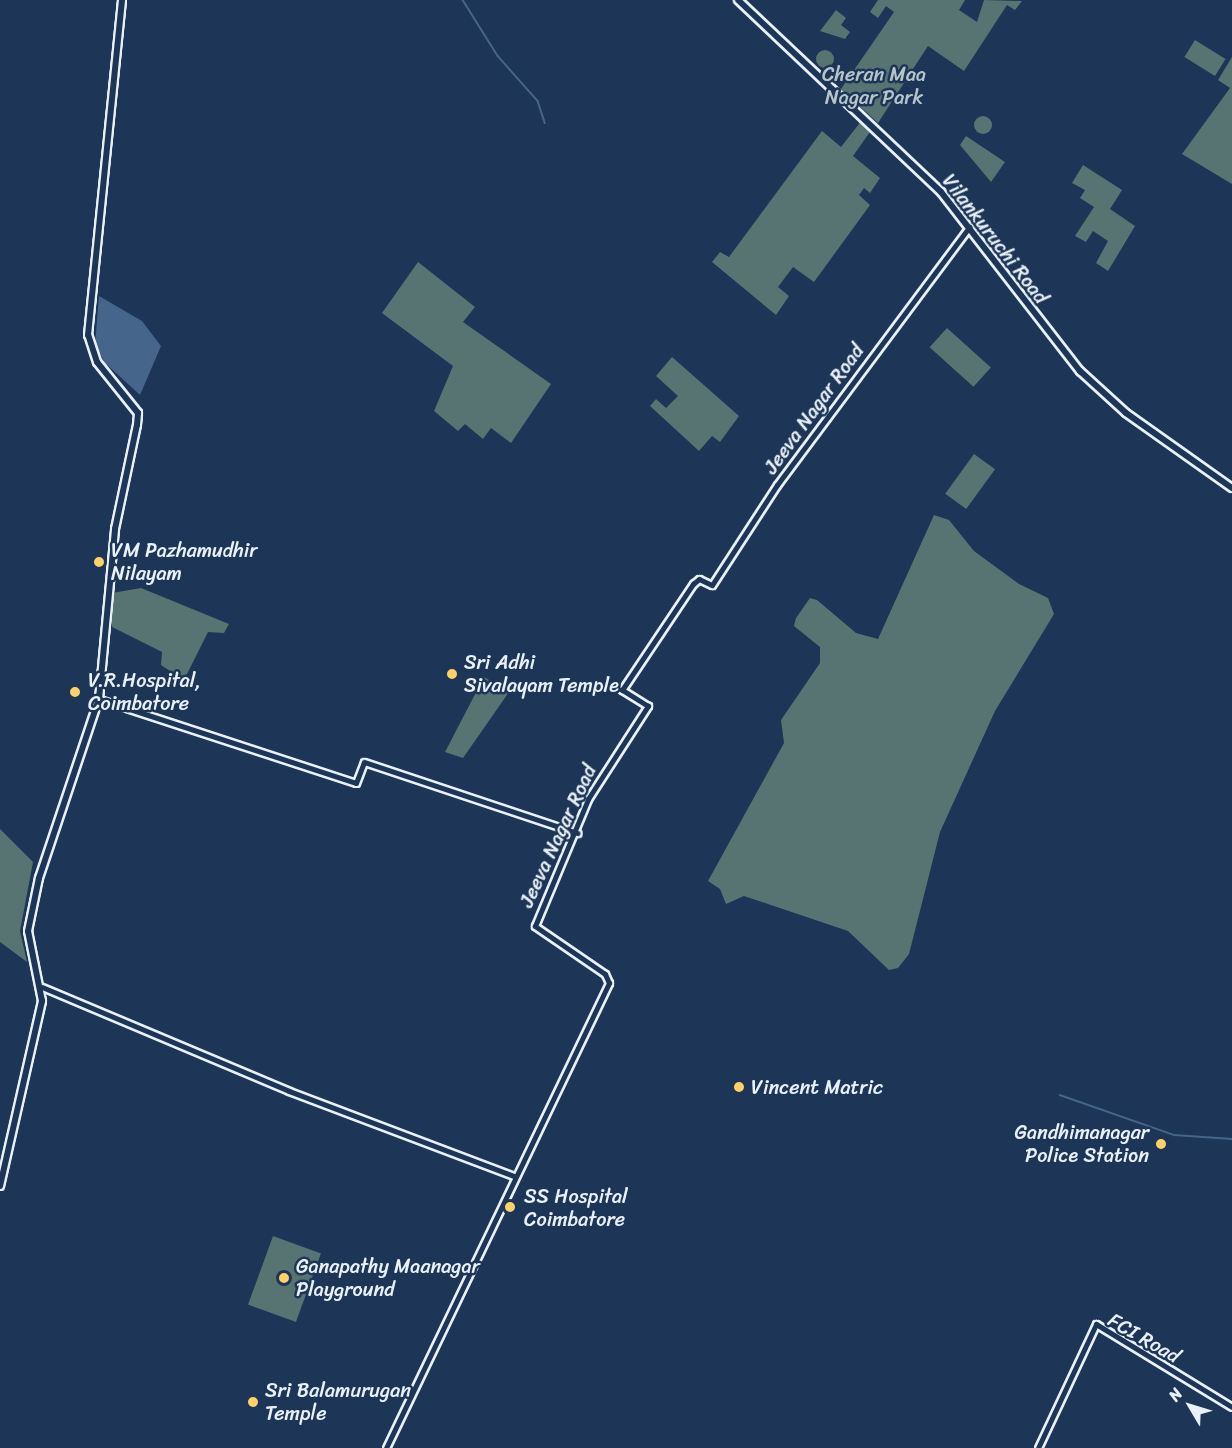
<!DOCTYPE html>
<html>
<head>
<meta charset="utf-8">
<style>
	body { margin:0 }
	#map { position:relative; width:1232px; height:1448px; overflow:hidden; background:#1d3557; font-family:Sriracha,sans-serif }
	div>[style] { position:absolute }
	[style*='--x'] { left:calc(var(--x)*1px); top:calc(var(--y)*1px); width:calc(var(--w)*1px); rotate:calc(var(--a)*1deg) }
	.green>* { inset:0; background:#577472; transform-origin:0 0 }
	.round { border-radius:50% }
	.water>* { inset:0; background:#45658a }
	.stream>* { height:1.5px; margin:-0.75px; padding:0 0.75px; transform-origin:0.75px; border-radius:0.75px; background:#45658a }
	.roads { filter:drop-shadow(2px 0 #e8f1f8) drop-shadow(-2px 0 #e8f1f8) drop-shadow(0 2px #e8f1f8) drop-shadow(0 -2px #e8f1f8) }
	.tertiary>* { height:5px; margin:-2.5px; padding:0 2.5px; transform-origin:2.5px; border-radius:2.5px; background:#1d3557 }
	.secondary>* { height:6px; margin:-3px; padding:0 3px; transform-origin:3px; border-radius:3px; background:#1d3557 }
	.dots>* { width:16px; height:16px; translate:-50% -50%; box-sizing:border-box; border:3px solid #1d3557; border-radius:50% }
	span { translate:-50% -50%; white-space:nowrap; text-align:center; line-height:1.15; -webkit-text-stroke:5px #1d3557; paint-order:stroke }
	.park-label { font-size:20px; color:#b5c5c9 }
	.street-label { font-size:20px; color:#e8f1f8 }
	.poi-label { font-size:20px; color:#e8f1f8 }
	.left { translate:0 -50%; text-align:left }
	.right { translate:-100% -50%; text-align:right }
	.north { position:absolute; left:1160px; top:1376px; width:60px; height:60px; -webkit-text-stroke:4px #1d3557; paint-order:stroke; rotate:308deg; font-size:16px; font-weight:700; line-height:24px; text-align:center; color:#e8f1f8 }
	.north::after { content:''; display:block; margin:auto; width:21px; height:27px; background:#e8f1f8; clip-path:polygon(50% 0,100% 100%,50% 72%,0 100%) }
</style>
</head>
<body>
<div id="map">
	<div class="green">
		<div style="clip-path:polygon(878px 0,965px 0,959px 10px,977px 22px,984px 0,1022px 1px,1015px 10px,1007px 5px,964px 71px,928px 46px,878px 123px,841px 89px,894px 12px,886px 6px,878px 18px,870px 12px)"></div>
		<div style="clip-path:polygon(836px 10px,846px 18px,841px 25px,850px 32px,845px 39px,820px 31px)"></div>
		<div style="left:1195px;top:40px;width:36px;height:20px;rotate:32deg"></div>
		<div class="round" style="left:816px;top:50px;width:18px;height:18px"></div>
		<div style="clip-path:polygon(1232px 57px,1232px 184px,1182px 154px,1230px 88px,1218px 80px)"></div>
		<div class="round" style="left:974px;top:116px;width:18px;height:18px"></div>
		<div style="clip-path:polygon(862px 120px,872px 129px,853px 156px,880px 178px,870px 193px,864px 188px,859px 195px,870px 205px,814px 282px,793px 267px,778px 287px,789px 296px,776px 315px,712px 262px,720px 252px,729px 257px,822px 131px,841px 147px)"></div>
		<div style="clip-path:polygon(966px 136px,1005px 162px,991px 182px,960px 145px)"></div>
		<div style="clip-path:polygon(1083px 165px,1122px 190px,1110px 209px,1135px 226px,1108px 271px,1096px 263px,1108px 241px,1093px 231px,1086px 242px,1075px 236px,1094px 207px,1080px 198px,1085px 190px,1072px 183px)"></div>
		<div style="clip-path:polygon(418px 262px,475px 307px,463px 322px,551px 384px,511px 443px,491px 428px,483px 439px,465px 424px,458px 431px,434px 411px,453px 366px,382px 313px)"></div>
		<div style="left:947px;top:328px;width:59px;height:26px;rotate:42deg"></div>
		<div style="clip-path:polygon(672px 357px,739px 416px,720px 442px,712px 436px,699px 451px,650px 406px,656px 399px,666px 408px,678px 396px,656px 376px)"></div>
		<div style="left:974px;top:454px;width:26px;height:49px;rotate:36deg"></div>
		<div style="clip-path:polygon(934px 515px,949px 520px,974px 551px,1019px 584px,1048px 598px,1054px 614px,995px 711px,940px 832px,909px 954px,898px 968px,889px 970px,848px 931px,744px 896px,726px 904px,720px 889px,708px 881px,784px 743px,781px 720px,820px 663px,820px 647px,794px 626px,796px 618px,810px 598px,817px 600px,856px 633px,878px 639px)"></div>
		<div style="clip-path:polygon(141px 588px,229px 624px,224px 633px,208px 632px,184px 680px,161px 665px,162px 652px,112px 627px,112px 593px)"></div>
		<div style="clip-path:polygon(484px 677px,509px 692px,463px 758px,445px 752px)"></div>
		<div style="clip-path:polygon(0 829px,33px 862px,20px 931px,27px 962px,0 942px)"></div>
		<div style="left:273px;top:1236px;width:51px;height:73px;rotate:20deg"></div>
	</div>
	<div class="water">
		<div style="clip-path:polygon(99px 296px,142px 321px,161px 346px,140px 395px,105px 363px,95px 345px)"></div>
	</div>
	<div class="stream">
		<div style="--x:463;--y:0;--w:66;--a:58"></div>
		<div style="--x:498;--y:56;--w:60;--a:48.4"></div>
		<div style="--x:538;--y:101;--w:23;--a:72"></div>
		<div style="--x:1060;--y:1095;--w:121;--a:19.3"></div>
		<div style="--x:1174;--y:1135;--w:58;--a:3.9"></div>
	</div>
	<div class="roads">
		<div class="tertiary">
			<div style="--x:99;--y:699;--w:270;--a:18.1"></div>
			<div style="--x:356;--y:783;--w:22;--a:-69"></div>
			<div style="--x:364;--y:762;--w:225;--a:18.4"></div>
			<div style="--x:42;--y:987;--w:268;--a:22.8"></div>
			<div style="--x:289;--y:1091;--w:241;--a:20.7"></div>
			<div style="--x:386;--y:1448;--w:516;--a:-64.38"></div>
			<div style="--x:609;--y:983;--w:10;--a:-114"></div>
			<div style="--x:605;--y:974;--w:85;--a:-145.6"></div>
			<div style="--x:535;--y:926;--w:138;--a:-67.3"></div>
			<div style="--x:588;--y:799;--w:111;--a:-57.2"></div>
			<div style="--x:648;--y:706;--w:31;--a:-148"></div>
			<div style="--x:622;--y:690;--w:128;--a:-56.2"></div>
			<div style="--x:693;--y:584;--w:8;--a:-40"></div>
			<div style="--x:699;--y:579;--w:14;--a:25"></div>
			<div style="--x:712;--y:585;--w:119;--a:-57"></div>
			<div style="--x:777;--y:485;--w:322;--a:-53.3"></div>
			<div style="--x:1038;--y:1448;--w:137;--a:-64.9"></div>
			<div style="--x:1096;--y:1324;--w:159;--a:31.4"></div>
		</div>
		<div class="secondary">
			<div style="--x:738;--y:0;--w:279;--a:43.4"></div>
			<div style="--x:941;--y:192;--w:227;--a:52.2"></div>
			<div style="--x:1080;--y:371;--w:62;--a:42.4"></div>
			<div style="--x:1126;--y:413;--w:130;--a:35.3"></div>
			<div style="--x:0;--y:1186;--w:190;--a:-77.2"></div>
			<div style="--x:42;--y:1001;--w:71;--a:-101.3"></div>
			<div style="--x:28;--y:931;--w:54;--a:-78.3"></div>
			<div style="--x:39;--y:878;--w:189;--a:-71.5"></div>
			<div style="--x:99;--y:699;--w:171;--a:-84.6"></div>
			<div style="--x:115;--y:529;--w:106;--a:-78.1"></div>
			<div style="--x:137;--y:425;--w:12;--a:-85"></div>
			<div style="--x:138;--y:413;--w:65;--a:-128.8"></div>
			<div style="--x:97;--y:362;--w:28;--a:-108"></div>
			<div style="--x:88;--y:335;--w:337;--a:-84.2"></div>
		</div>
	</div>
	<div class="dots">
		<div style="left:99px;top:562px;background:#ffd166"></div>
		<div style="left:452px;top:674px;background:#ffd166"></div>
		<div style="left:75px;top:692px;background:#ffd166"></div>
		<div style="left:739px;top:1087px;background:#ffd166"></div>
		<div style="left:1161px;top:1144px;background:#ffd166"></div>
		<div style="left:510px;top:1207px;background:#ffd166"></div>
		<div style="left:284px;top:1278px;background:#ffd166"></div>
		<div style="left:253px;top:1402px;background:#ffd166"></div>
	</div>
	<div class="park-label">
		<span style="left:874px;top:86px">Cheran Maa<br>Nagar Park</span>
	</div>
	<div class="street-label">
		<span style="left:995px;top:239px;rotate:52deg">Vilankuruchi Road</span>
		<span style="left:814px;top:409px;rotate:-54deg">Jeeva Nagar Road</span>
		<span style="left:558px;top:836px;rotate:-65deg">Jeeva Nagar Road</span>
		<span style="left:1144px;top:1338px;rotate:30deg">FCI Road</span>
	</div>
	<div class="poi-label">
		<span class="left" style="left:111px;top:562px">VM Pazhamudhir<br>Nilayam</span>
		<span class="left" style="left:464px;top:674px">Sri Adhi<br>Sivalayam Temple</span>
		<span class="left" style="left:88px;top:692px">V.R.Hospital,<br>Coimbatore</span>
		<span class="left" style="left:751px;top:1087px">Vincent Matric</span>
		<span class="right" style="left:1149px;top:1144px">Gandhimanagar<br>Police Station</span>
		<span class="left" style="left:524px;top:1208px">SS Hospital<br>Coimbatore</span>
		<span class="left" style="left:296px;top:1278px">Ganapathy Maanagar<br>Playground</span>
		<span class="left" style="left:265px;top:1402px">Sri Balamurugan<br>Temple</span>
	</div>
	<div class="north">N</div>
</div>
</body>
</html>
